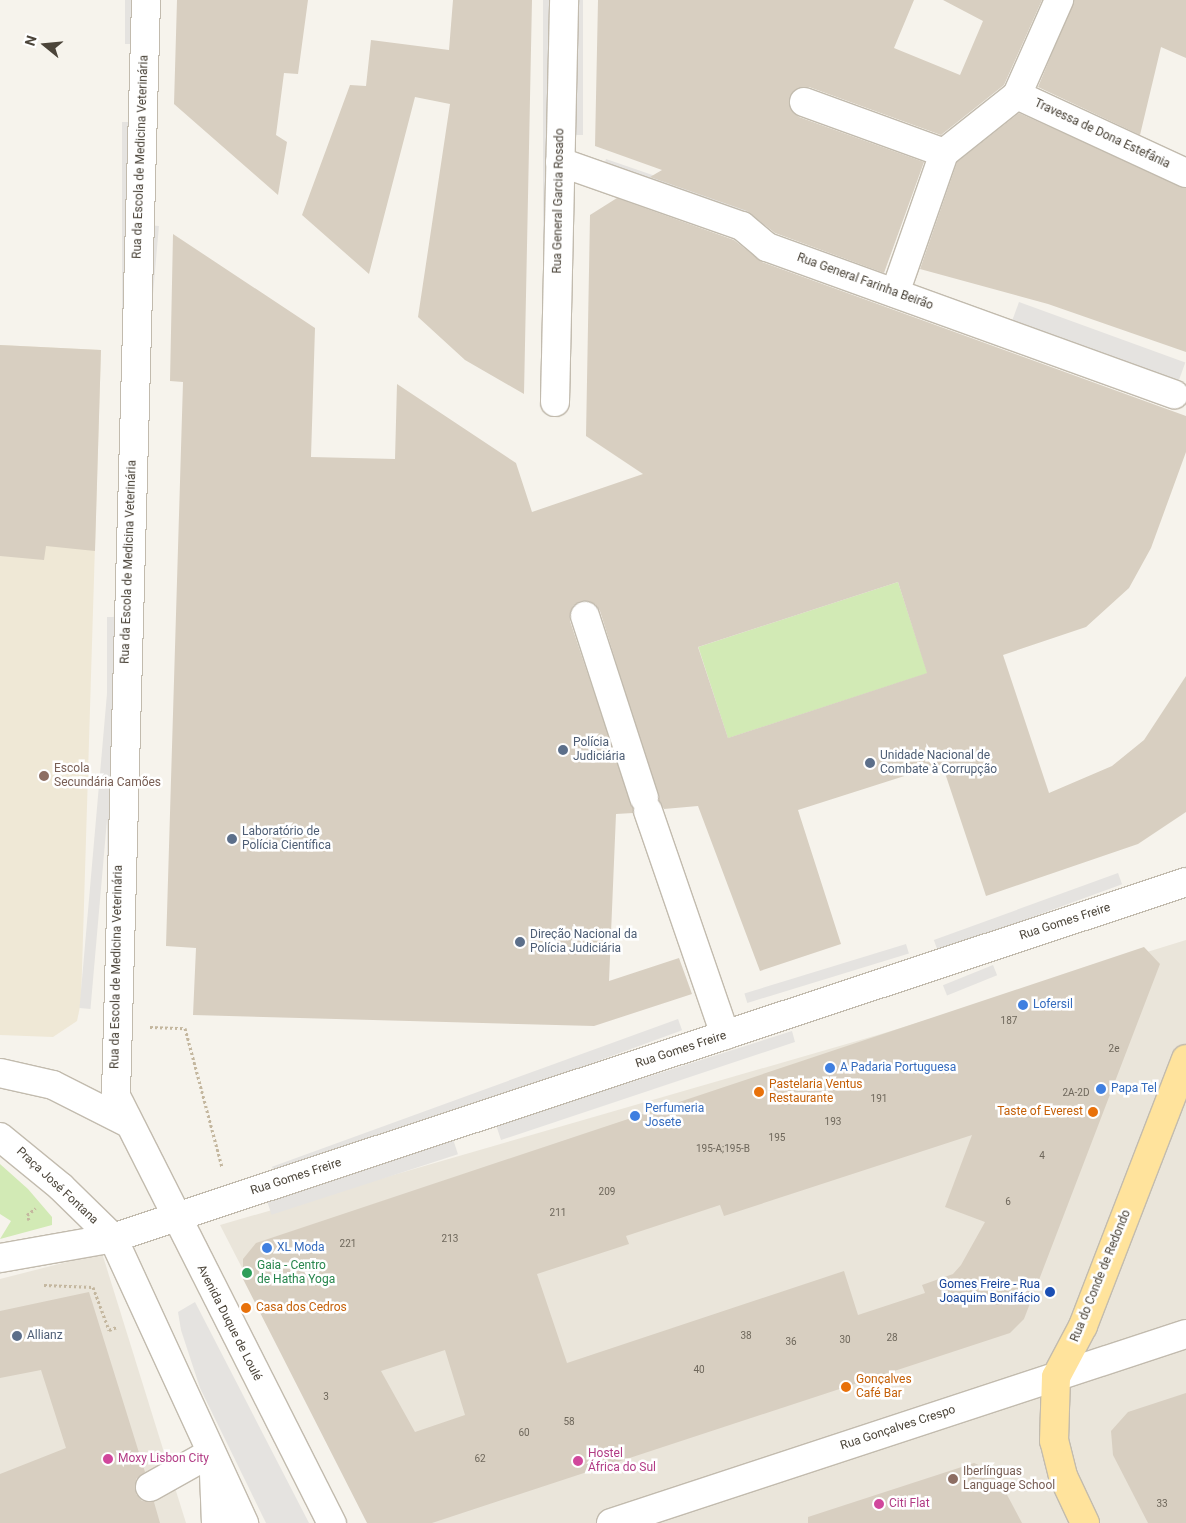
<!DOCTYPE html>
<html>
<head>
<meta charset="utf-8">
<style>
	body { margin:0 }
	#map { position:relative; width:1186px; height:1523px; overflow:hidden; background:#f6f3ec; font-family:Roboto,sans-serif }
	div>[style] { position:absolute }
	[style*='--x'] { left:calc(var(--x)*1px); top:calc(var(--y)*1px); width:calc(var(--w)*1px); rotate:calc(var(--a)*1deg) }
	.residential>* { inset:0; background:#eae5da }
	.education>* { inset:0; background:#efe8d6 }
	.green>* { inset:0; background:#d2eab5; transform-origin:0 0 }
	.parking>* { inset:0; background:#e5e3e0; transform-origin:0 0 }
	.building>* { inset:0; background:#d8cfc1 }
	.path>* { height:3px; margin-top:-1.5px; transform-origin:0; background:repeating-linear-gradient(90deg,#c4b79f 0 2.5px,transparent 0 5px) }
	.roads { filter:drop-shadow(1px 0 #c2bbae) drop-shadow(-1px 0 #c2bbae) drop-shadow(0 1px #c2bbae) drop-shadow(0 -1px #c2bbae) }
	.minor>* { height:28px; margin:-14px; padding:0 14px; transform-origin:14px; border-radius:14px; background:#fff }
	.major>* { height:28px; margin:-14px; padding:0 14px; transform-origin:14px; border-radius:14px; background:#ffe39c }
	.dots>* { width:14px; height:14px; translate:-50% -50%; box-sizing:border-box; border:2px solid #fff; border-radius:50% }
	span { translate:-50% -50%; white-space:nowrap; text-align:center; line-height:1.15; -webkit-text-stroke:5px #fff; paint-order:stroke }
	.number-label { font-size:10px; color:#6e675b }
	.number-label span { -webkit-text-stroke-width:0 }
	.street-label { font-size:12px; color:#4b4439 }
	.service-label { font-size:12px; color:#4e5e75 }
	.left { translate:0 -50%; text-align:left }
	.education-label { font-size:12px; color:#785e54 }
	.shop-label { font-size:12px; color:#366cbe }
	.food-label { font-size:12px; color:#c56008 }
	.right { translate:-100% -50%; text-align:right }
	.leisure-label { font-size:12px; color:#27864d }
	.transit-label { font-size:12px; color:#164399 }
	.hotel-label { font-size:12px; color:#b23c85 }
	.north { position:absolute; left:20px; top:20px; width:50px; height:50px; -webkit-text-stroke:4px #fff; paint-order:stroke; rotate:287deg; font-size:14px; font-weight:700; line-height:20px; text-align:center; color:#4b4439 }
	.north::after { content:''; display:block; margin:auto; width:18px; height:22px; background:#4b4439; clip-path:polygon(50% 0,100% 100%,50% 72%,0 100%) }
</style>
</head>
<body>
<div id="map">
	<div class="residential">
		<div style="clip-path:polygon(1186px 940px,1186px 1523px,373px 1523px,220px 1225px,881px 1034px)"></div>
		<div style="clip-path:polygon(102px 1253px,186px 1523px,0 1523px,0 1279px)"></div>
	</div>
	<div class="education">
		<div style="clip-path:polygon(0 345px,101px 350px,81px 1002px,77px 1021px,53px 1037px,0 1035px)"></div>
	</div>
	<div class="green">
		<div style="left:898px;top:582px;width:96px;height:210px;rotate:72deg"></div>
		<div style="clip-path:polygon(0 1164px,28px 1189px,52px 1217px,52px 1225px,0 1239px,11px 1221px,0 1214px)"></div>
	</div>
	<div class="parking">
		<div style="left:125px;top:0;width:11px;height:44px"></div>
		<div style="left:543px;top:0;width:11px;height:239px"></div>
		<div style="left:572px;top:0;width:11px;height:135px"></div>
		<div style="left:122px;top:122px;width:11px;height:418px"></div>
		<div style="left:606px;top:159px;width:176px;height:11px;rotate:19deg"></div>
		<div style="left:148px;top:225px;width:11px;height:786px;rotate:5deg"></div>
		<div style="left:1019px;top:302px;width:177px;height:23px;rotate:20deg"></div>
		<div style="left:107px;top:617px;width:11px;height:393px"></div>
		<div style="left:1118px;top:873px;width:12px;height:196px;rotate:70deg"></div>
		<div style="left:906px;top:944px;width:10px;height:169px;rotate:73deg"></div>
		<div style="left:993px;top:965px;width:11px;height:54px;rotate:68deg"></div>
		<div style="left:678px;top:1019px;width:12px;height:432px;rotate:70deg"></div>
		<div style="clip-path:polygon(792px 1031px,795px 1042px,501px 1140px,496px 1125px)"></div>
		<div style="left:453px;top:1139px;width:16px;height:196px;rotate:72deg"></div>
		<div style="clip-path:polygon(195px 1302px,309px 1523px,266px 1523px,200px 1388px,181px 1330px,178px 1312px)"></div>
	</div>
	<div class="building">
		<div style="clip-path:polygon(177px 0,308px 0,298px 74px,284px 73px,276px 135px,287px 142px,278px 195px,174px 104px)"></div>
		<div style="clip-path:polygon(453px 0,532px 0,524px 394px,465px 360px,418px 317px,450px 104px,415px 97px,369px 274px,302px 215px,350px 85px,366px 86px,371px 40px,449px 50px)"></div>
		<div style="clip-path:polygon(598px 0,914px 0,894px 48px,960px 75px,983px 21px,943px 0,1042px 0,1004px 85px,941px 135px,809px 87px,801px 87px,790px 96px,789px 105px,799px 117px,924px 162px,884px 273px,775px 233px,747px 211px,650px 177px,662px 170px,595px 146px)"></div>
		<div style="clip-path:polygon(1074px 0,1186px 0,1186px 58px,1161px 47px,1140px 135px,1038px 87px)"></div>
		<div style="clip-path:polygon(1019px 113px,1186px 188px,1186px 352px,1048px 304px,920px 269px,957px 162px)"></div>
		<div style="clip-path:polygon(evenodd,617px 198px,734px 240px,762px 262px,1186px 416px,1186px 452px,1151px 548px,1129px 588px,1086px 627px,1003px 655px,1049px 793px,1112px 766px,1144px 740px,1186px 676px,1186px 812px,1138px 844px,986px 896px,942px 764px,798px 810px,841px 944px,760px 971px,698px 806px,664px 809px,659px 801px,600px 611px,595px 604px,581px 601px,573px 606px,570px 621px,633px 808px,633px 813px,616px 814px,609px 981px,679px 958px,692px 994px,594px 1026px,193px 1015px,196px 948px,166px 946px,183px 382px,170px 381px,173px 234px,315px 328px,311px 457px,395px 459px,397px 384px,516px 463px,532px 512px,643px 474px,586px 436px,590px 215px,617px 198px,898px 582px,927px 673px,728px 738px,698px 647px,898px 582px)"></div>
		<div style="clip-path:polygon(0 345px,101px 350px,95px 551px,46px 546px,44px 560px,0 556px)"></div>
		<div style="clip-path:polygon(evenodd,1144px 947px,1160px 964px,1024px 1319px,1010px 1333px,432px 1523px,367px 1523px,243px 1279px,243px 1259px,256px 1243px,1144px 947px,972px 1135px,945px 1207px,985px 1222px,961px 1265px,953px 1274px,922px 1285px,925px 1293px,858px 1315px,844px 1271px,567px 1363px,537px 1274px,629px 1244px,626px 1236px,720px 1205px,724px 1216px,972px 1135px,1144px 947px,445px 1350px,465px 1415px,415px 1432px,381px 1371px,445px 1350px)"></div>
		<div style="clip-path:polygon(89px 1292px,145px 1472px,136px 1479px,136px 1494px,142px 1501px,154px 1502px,160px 1523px,0 1523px,0 1474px,66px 1448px,41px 1370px,0 1378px,0 1311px)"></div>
		<div style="clip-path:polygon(1186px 1393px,1186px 1523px,1148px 1523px,1113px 1455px,1111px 1431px,1128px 1412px)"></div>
		<div style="clip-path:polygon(974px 1463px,995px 1472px,1022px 1523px,808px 1523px,808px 1517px)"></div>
	</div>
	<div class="path">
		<div style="--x:150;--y:1027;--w:35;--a:2"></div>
		<div style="--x:185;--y:1028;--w:144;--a:75.1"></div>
		<div style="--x:29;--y:1220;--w:5;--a:-112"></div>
		<div style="--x:27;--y:1215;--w:11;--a:-38"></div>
		<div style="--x:44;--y:1285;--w:49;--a:2.3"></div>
		<div style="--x:93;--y:1287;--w:46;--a:69.6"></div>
		<div style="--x:109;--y:1330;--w:9;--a:-21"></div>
	</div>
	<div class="roads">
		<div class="minor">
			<div style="--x:146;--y:0;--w:1096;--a:91.57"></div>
			<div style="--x:116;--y:1096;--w:479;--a:63.2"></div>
			<div style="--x:1017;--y:95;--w:186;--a:24.8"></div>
			<div style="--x:804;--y:102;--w:149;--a:20"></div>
			<div style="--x:560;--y:162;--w:193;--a:19.4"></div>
			<div style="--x:742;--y:226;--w:33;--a:40"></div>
			<div style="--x:767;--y:247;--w:433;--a:19.9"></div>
			<div style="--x:895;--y:293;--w:148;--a:-70.7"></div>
			<div style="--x:944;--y:153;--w:93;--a:-38.5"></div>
			<div style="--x:1017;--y:95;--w:104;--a:-66.1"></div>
			<div style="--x:555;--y:402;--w:402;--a:-88.7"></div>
			<div style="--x:585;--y:616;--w:191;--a:72"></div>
			<div style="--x:648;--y:811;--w:237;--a:71"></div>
			<div style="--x:0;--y:1073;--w:54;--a:12.8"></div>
			<div style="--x:53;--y:1085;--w:82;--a:26.9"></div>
			<div style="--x:0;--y:1137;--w:79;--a:39.3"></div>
			<div style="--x:61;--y:1187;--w:73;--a:44.4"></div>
			<div style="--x:113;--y:1238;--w:314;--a:65.3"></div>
			<div style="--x:0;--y:1258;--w:115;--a:-10"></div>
			<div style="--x:113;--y:1238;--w:1131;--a:-18.35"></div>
			<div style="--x:214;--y:1474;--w:49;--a:87.7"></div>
			<div style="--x:150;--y:1487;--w:68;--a:-29.2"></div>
			<div style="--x:611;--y:1523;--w:605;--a:-18.2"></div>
		</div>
		<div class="major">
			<div style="--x:1085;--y:1523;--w:52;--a:-115.1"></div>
			<div style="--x:1063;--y:1476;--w:36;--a:-104"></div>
			<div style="--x:1054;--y:1441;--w:64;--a:-88.2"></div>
			<div style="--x:1056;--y:1377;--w:58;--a:-62.1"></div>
			<div style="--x:1083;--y:1326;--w:286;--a:-68.9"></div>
		</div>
	</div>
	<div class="dots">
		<div style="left:563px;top:750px;background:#5c6f8a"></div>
		<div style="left:870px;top:763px;background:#5c6f8a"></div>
		<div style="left:44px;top:776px;background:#8d6e63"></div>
		<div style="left:232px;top:839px;background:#5c6f8a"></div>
		<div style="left:520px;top:942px;background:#5c6f8a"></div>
		<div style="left:1023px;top:1005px;background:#3f7fe0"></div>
		<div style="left:830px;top:1068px;background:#3f7fe0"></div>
		<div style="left:1101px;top:1089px;background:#3f7fe0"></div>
		<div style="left:759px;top:1092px;background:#e8710a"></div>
		<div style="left:1093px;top:1112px;background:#e8710a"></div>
		<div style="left:635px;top:1116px;background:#3f7fe0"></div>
		<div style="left:267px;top:1248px;background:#3f7fe0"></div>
		<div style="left:247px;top:1273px;background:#2e9e5b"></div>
		<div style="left:1050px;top:1292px;background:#1a4fb4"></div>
		<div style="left:246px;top:1308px;background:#e8710a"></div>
		<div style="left:17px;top:1336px;background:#5c6f8a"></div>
		<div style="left:846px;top:1387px;background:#e8710a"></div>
		<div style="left:108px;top:1459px;background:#d1479c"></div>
		<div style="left:578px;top:1461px;background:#d1479c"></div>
		<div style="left:953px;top:1479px;background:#8d6e63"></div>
		<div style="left:879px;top:1504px;background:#d1479c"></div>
	</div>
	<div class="number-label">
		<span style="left:1009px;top:1021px">187</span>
		<span style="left:1114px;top:1049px">2e</span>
		<span style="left:1076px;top:1093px">2A-2D</span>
		<span style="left:879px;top:1099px">191</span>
		<span style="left:833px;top:1122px">193</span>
		<span style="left:777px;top:1138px">195</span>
		<span style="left:723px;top:1149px">195-A;195-B</span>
		<span style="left:1042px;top:1156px">4</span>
		<span style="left:607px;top:1192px">209</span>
		<span style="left:1008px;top:1202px">6</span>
		<span style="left:558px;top:1213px">211</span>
		<span style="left:450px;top:1239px">213</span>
		<span style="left:348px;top:1244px">221</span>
		<span style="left:746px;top:1336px">38</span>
		<span style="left:892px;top:1338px">28</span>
		<span style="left:845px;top:1340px">30</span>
		<span style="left:791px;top:1342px">36</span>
		<span style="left:699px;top:1370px">40</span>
		<span style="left:326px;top:1397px">3</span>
		<span style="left:569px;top:1422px">58</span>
		<span style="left:524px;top:1433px">60</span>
		<span style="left:480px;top:1459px">62</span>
		<span style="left:1162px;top:1504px">33</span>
	</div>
	<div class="street-label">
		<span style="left:1102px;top:134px;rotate:25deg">Travessa de Dona Estefânia</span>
		<span style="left:141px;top:157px;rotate:-88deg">Rua da Escola de Medicina Veterinária</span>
		<span style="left:559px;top:201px;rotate:-89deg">Rua General Garcia Rosado</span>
		<span style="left:865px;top:282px;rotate:20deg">Rua General Farinha Beirão</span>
		<span style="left:129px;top:562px;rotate:-88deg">Rua da Escola de Medicina Veterinária</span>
		<span style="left:1065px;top:922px;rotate:-18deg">Rua Gomes Freire</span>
		<span style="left:117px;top:967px;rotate:-89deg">Rua da Escola de Medicina Veterinária</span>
		<span style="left:681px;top:1050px;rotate:-18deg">Rua Gomes Freire</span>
		<span style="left:296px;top:1177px;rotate:-18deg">Rua Gomes Freire</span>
		<span style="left:57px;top:1186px;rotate:43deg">Praça José Fontana</span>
		<span style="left:1101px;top:1276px;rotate:-68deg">Rua do Conde de Redondo</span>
		<span style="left:229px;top:1323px;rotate:63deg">Avenida Duque de Loulé</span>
		<span style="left:898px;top:1428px;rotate:-18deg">Rua Gonçalves Crespo</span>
	</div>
	<div class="service-label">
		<span class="left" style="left:573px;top:750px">Polícia<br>Judiciária</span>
		<span class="left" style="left:880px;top:763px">Unidade Nacional de<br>Combate à Corrupção</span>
		<span class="left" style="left:242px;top:839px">Laboratório de<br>Polícia Científica</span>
		<span class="left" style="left:530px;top:942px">Direção Nacional da<br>Polícia Judiciária</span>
		<span class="left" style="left:27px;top:1336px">Allianz</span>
	</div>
	<div class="education-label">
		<span class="left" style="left:54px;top:776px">Escola<br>Secundária Camões</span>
		<span class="left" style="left:963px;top:1479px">Iberlínguas<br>Language School</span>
	</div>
	<div class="shop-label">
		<span class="left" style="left:1033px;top:1005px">Lofersil</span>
		<span class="left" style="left:840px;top:1068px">A Padaria Portuguesa</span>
		<span class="left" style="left:1111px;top:1089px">Papa Tel</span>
		<span class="left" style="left:645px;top:1116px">Perfumeria<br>Josete</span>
		<span class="left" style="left:277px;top:1248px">XL Moda</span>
	</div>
	<div class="food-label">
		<span class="left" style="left:769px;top:1092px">Pastelaria Ventus<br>Restaurante</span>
		<span class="right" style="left:1083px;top:1112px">Taste of Everest</span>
		<span class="left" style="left:256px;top:1308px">Casa dos Cedros</span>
		<span class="left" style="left:856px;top:1387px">Gonçalves<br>Café Bar</span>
	</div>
	<div class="leisure-label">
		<span class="left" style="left:257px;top:1273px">Gaia - Centro<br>de Hatha Yoga</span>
	</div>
	<div class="transit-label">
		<span class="right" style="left:1040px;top:1292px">Gomes Freire - Rua<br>Joaquim Bonifácio</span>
	</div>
	<div class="hotel-label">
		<span class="left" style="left:588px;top:1461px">Hostel<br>África do Sul</span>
		<span class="left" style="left:118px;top:1459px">Moxy Lisbon City</span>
		<span class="left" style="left:889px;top:1504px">Citi Flat</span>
	</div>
	<div class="north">N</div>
</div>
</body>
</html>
